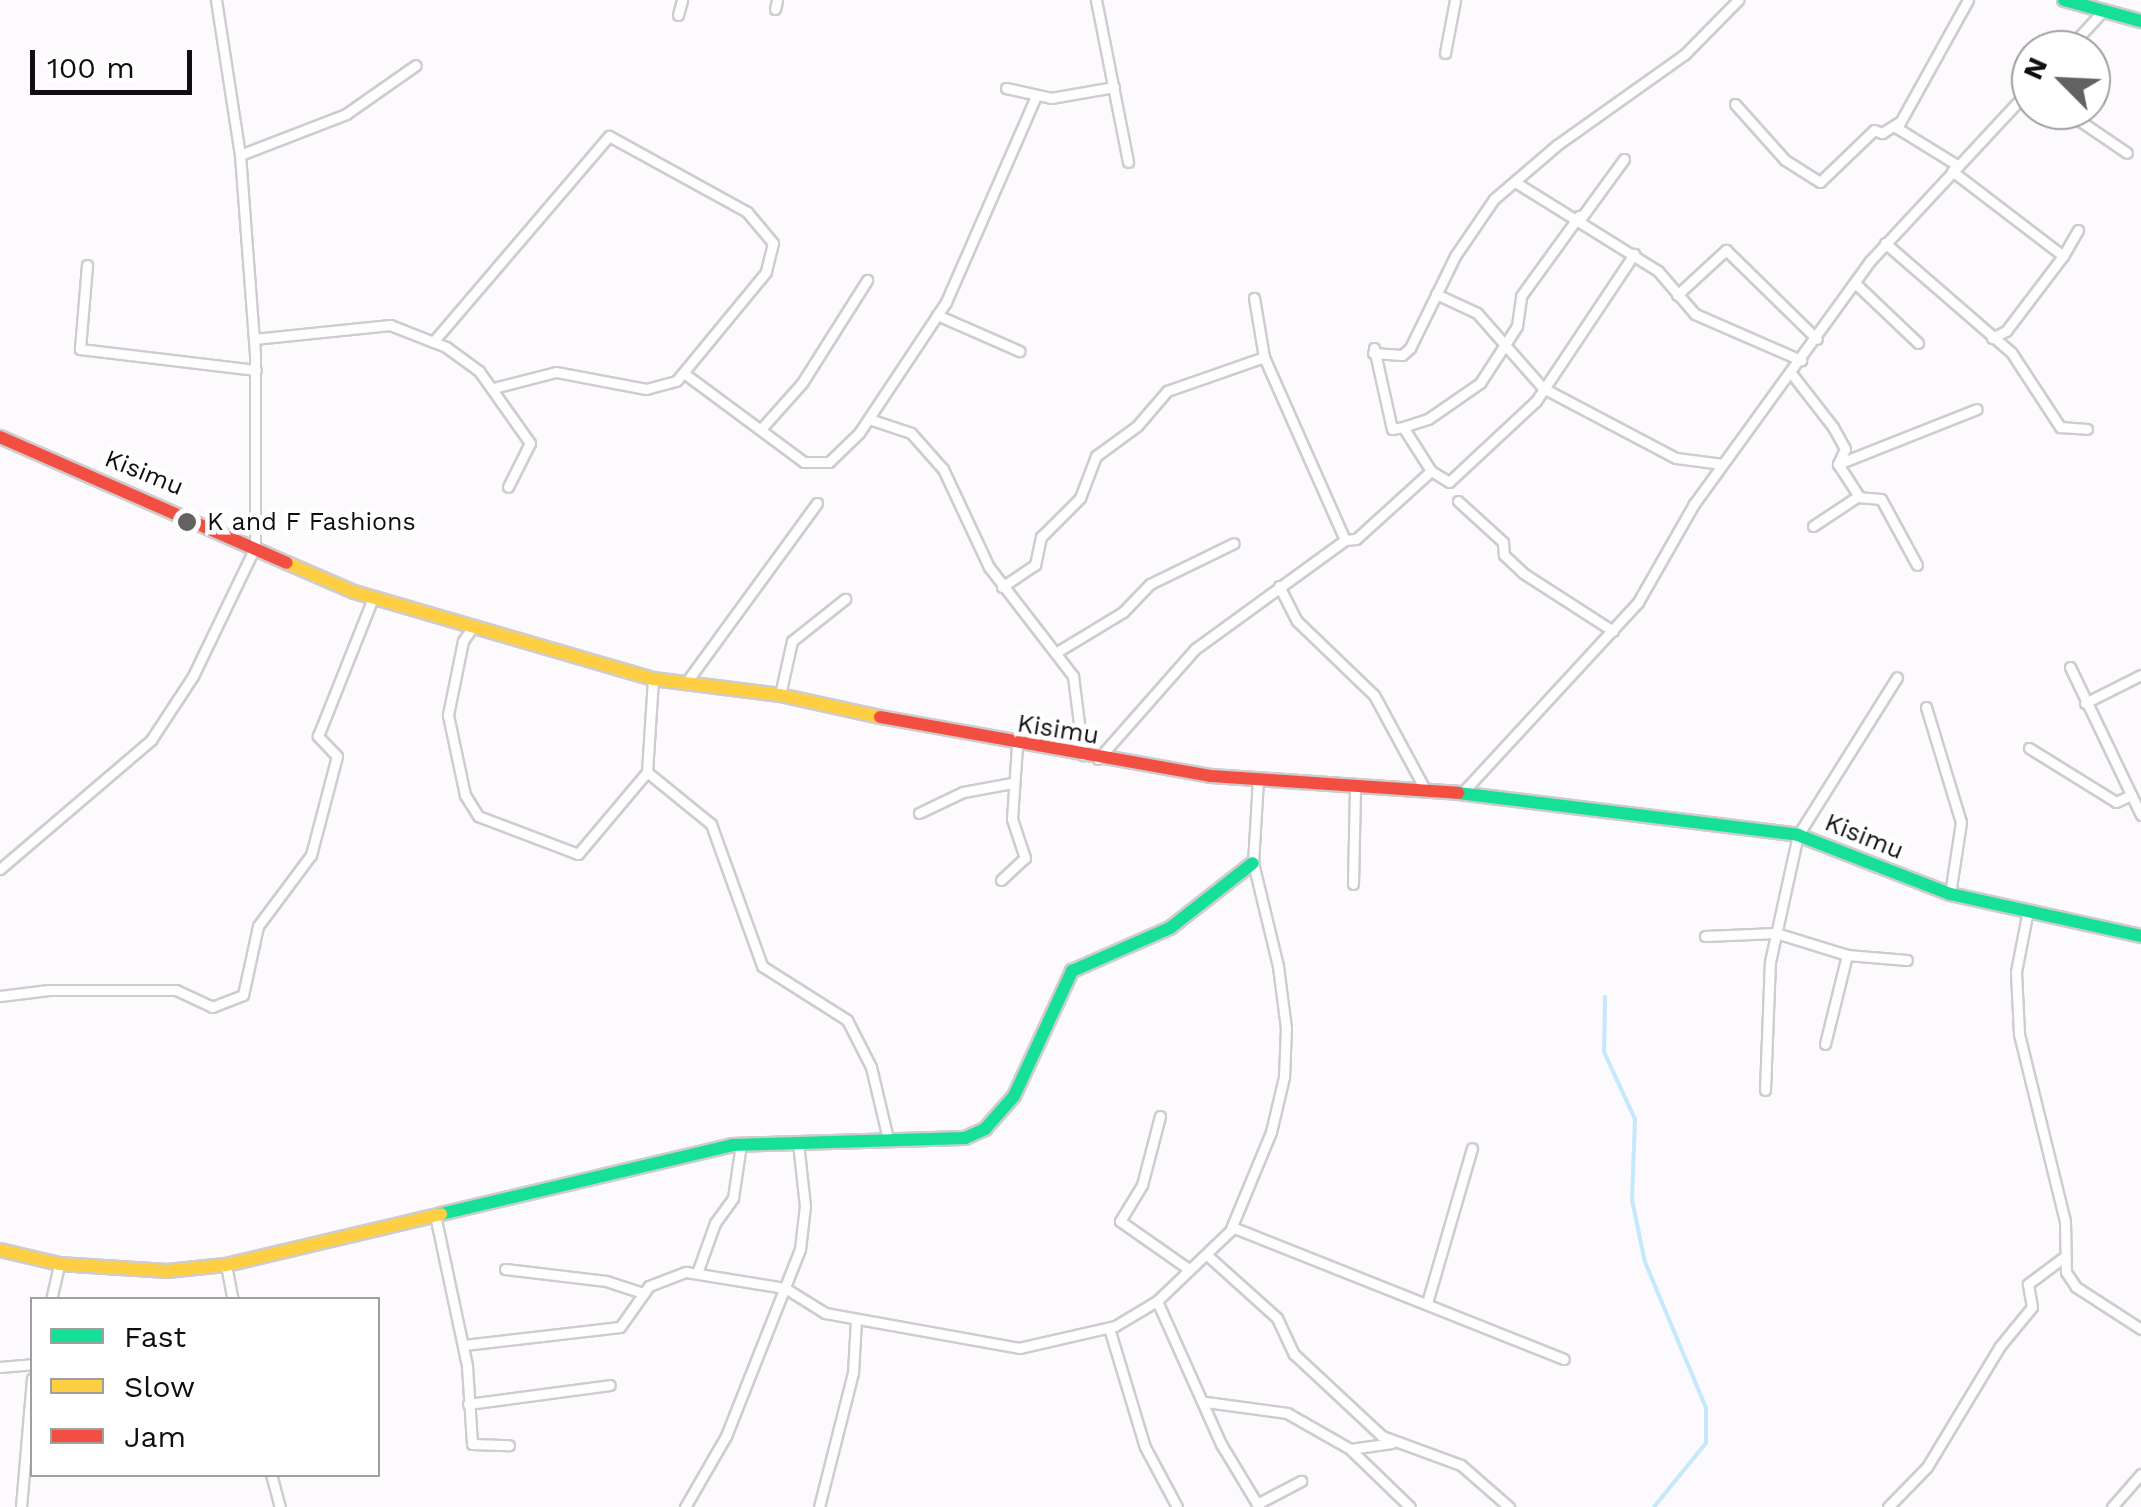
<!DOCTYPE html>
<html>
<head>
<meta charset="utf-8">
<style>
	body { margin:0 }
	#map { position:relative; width:2141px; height:1507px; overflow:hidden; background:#fcfafd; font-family:"Work Sans",sans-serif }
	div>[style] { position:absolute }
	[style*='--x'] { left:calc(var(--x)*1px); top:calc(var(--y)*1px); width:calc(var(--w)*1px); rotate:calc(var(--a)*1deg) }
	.stream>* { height:4px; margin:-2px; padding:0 2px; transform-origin:2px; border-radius:2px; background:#c4e8fc }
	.roads { filter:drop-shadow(2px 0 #cecccf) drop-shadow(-2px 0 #cecccf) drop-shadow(0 2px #cecccf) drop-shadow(0 -2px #cecccf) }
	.street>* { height:9px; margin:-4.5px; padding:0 4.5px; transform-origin:4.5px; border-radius:4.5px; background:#fffeff }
	.fast>* { height:12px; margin:-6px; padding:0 6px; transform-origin:6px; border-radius:6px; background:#16e098 }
	.slow>* { height:12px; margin:-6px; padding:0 6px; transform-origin:6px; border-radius:6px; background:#ffcf43 }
	.jam>* { height:12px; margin:-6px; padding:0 6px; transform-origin:6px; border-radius:6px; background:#f24e42 }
	.dots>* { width:28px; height:28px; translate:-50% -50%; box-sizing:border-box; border:5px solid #fff; border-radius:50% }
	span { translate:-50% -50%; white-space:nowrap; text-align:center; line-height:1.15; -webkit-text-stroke:9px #fff; paint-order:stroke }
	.street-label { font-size:25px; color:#110e12 }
	.poi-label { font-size:25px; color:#110e12 }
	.left { translate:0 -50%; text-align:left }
	.legend { position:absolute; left:30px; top:1297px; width:350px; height:180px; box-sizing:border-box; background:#fff; border:2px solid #a09fa0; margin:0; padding:12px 18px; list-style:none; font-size:30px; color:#110e12 }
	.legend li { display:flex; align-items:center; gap:20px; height:50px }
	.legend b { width:50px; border:2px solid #a09fa0 }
	.north { position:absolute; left:2011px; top:30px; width:100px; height:100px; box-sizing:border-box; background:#fff; border:2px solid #a09fa0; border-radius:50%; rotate:294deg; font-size:28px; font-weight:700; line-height:40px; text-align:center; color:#110e12 }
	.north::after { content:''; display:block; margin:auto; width:35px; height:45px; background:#636164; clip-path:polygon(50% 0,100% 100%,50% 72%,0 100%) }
	.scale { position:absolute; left:30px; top:50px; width:162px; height:45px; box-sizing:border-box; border:5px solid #110e12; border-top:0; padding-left:12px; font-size:30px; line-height:35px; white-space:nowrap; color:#110e12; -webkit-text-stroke:8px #fff; paint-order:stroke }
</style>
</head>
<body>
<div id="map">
	<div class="stream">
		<div style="--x:1605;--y:997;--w:55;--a:91"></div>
		<div style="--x:1604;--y:1052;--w:74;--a:65.2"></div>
		<div style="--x:1635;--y:1119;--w:81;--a:92.1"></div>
		<div style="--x:1632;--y:1200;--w:63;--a:78.2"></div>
		<div style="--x:1645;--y:1262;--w:158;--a:67.3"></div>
		<div style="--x:1706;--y:1408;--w:35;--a:90"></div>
		<div style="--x:1706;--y:1443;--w:82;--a:129.1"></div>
	</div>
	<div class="roads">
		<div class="street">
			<div style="--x:1096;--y:0;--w:165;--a:78.8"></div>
			<div style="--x:775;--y:9;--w:9;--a:-77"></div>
			<div style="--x:678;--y:15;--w:16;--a:-75"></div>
			<div style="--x:2067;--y:50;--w:52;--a:-47.4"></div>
			<div style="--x:1445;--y:53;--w:54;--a:-79.3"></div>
			<div style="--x:1006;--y:88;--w:46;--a:12.5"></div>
			<div style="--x:1051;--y:98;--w:64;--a:-9.9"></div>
			<div style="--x:1735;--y:104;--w:75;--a:48.2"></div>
			<div style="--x:1785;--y:160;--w:41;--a:32.2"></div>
			<div style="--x:1820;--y:182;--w:75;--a:-43.9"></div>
			<div style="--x:1874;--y:130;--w:9;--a:21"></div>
			<div style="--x:1882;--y:133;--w:19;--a:-32"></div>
			<div style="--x:2064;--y:110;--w:76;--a:34.3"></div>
			<div style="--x:240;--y:155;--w:114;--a:-21.1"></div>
			<div style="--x:346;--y:114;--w:85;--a:-35"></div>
			<div style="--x:1957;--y:165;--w:70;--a:-148.3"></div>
			<div style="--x:1897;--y:128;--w:146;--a:-61"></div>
			<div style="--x:1952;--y:171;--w:140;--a:37.4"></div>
			<div style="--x:2063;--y:256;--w:30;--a:-60"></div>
			<div style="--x:1515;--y:182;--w:168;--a:31.9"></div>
			<div style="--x:1658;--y:271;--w:57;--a:49.3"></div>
			<div style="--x:1695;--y:314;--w:116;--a:23.5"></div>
			<div style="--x:1581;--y:218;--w:73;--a:-53.9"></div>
			<div style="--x:1885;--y:243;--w:167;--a:40.9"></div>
			<div style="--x:2011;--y:352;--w:90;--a:56.8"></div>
			<div style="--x:2060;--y:427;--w:27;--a:4"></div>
			<div style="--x:87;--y:265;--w:84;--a:94.8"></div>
			<div style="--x:80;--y:349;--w:177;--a:6.8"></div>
			<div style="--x:1855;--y:283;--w:87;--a:43.6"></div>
			<div style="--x:1436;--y:294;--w:45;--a:24.9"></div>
			<div style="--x:1477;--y:313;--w:100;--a:48.7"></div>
			<div style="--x:1543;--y:388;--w:150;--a:27.8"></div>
			<div style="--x:1676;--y:458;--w:47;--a:7.3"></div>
			<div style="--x:1677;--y:295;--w:67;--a:-42.6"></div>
			<div style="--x:1726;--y:250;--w:127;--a:44.4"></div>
			<div style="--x:937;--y:315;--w:90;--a:23.7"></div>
			<div style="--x:1992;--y:338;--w:16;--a:-27"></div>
			<div style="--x:2006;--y:331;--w:94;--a:-52.8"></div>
			<div style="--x:254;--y:339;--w:137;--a:-5.9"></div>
			<div style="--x:390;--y:325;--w:60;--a:21.4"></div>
			<div style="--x:446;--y:347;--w:41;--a:36"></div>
			<div style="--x:479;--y:371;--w:88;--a:54.7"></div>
			<div style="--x:530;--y:443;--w:49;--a:116.6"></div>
			<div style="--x:433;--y:342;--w:271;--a:-49.5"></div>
			<div style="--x:609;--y:136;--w:158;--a:28.8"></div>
			<div style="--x:747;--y:212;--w:40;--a:50"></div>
			<div style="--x:773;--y:243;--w:30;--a:104"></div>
			<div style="--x:766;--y:272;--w:141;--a:129.5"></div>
			<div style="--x:676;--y:381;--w:31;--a:165"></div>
			<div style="--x:646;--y:389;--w:92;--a:-169.3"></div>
			<div style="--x:556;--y:372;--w:65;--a:165.7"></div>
			<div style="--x:1374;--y:348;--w:83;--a:77.5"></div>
			<div style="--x:1392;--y:429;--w:11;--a:-10"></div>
			<div style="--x:1403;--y:427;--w:52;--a:57.5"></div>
			<div style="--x:1431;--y:471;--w:21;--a:31"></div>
			<div style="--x:1449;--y:482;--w:119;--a:-43"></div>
			<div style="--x:1536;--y:401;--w:177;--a:-56.3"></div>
			<div style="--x:1373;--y:353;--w:29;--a:4"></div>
			<div style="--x:1402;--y:355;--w:11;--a:-41"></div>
			<div style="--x:1410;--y:348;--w:102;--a:-63.9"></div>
			<div style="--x:1455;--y:256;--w:69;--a:-55.6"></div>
			<div style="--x:1494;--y:199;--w:83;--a:-40.6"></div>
			<div style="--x:1557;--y:145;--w:157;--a:-35.4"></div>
			<div style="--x:1685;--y:54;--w:76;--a:-45.5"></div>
			<div style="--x:1791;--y:373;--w:68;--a:52.1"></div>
			<div style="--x:1833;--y:427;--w:25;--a:61"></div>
			<div style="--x:1845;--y:449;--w:17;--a:115"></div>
			<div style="--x:1838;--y:464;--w:38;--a:57"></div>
			<div style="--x:685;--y:374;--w:148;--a:36.5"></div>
			<div style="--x:804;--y:462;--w:25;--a:0"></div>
			<div style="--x:829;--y:462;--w:42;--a:-44"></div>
			<div style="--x:859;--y:433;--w:157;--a:-56.4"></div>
			<div style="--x:946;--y:302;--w:225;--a:-66.4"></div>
			<div style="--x:869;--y:419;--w:44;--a:18.4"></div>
			<div style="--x:911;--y:433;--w:48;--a:48.4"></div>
			<div style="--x:943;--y:469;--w:108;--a:64.9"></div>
			<div style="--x:989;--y:567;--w:138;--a:52.4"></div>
			<div style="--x:1073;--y:676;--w:80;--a:82.8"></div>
			<div style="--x:1403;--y:427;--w:26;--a:-18"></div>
			<div style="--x:1428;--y:419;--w:63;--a:-34.7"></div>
			<div style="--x:1480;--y:383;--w:68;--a:-57"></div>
			<div style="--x:1517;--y:326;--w:30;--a:-82"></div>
			<div style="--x:1521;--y:296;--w:99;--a:-54.1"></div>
			<div style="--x:761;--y:429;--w:62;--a:-48.3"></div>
			<div style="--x:802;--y:383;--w:122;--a:-57.7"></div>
			<div style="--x:1838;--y:464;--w:149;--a:-21.6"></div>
			<div style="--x:1458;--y:501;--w:61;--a:42.3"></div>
			<div style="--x:1503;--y:542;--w:13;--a:86"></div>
			<div style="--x:1504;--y:555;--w:26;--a:43"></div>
			<div style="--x:1523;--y:573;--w:107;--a:32.8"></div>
			<div style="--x:1813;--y:526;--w:53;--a:-33.4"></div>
			<div style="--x:1857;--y:497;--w:24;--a:5"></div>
			<div style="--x:1881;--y:499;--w:75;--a:61.4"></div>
			<div style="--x:1345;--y:540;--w:11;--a:-5"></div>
			<div style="--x:1356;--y:539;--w:101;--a:-42.2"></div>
			<div style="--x:1279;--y:586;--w:39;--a:63"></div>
			<div style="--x:1297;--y:621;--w:107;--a:43.9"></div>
			<div style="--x:1374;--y:695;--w:109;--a:61.6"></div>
			<div style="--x:1002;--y:587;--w:40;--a:-34"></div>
			<div style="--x:1035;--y:565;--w:29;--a:-78"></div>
			<div style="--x:1041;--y:537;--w:55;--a:-45"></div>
			<div style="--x:1080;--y:498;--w:45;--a:-69.1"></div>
			<div style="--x:1096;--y:456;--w:51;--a:-36.2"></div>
			<div style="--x:1137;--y:426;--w:46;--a:-49.4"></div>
			<div style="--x:1167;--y:391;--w:103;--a:-19.3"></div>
			<div style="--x:472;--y:628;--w:16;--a:125"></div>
			<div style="--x:463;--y:641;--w:76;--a:101.5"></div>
			<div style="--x:448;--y:715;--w:82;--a:78"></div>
			<div style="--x:465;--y:795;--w:25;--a:58"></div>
			<div style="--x:478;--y:816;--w:107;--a:20.8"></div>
			<div style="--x:578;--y:854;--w:107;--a:-49.9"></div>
			<div style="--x:1057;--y:652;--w:77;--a:-31.2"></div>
			<div style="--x:1123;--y:612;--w:39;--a:-46"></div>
			<div style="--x:1150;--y:584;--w:93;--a:-26"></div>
			<div style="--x:2070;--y:667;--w:164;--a:64.4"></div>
			<div style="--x:653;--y:679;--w:93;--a:93.7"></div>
			<div style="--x:647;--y:772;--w:82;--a:39.1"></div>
			<div style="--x:711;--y:824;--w:151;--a:70.2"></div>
			<div style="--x:762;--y:966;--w:101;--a:32.4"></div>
			<div style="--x:847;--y:1020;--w:53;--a:62.9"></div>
			<div style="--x:871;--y:1067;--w:74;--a:76.7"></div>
			<div style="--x:685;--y:684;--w:224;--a:-53.9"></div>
			<div style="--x:780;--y:695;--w:55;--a:-77.5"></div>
			<div style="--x:792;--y:641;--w:68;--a:-38.4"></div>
			<div style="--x:2085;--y:703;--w:63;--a:-26.6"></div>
			<div style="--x:1926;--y:707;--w:120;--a:73.1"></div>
			<div style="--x:1961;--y:822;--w:73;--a:98.7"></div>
			<div style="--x:2029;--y:748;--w:102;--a:31.8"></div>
			<div style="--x:2116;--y:802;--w:17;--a:-25"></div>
			<div style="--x:1098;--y:759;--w:147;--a:-48.6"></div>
			<div style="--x:1195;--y:649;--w:185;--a:-36"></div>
			<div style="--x:1345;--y:540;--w:200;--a:-113.9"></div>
			<div style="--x:1264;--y:357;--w:60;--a:-99.6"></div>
			<div style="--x:1462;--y:793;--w:260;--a:-47.3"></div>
			<div style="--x:1638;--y:602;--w:113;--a:-60.3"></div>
			<div style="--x:1694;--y:504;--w:300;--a:-54.1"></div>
			<div style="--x:1870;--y:261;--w:236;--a:-47.1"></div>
			<div style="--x:919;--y:813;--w:49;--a:-25.5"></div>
			<div style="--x:963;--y:792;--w:50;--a:-10.4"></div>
			<div style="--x:0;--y:869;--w:199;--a:-40.5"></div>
			<div style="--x:151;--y:740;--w:77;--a:-56.7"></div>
			<div style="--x:193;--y:676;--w:143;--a:-64.3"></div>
			<div style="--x:255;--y:547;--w:193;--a:-90"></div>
			<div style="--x:255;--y:354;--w:200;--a:-94.3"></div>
			<div style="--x:240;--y:155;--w:157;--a:-98.8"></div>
			<div style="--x:1001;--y:880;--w:33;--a:-43"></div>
			<div style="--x:1025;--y:858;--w:41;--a:-108.4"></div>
			<div style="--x:1012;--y:819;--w:73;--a:-86.1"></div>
			<div style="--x:1353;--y:884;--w:99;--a:-88.8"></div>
			<div style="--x:2028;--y:910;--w:63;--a:101"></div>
			<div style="--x:2016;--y:972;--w:62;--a:87.2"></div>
			<div style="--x:2019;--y:1034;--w:193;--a:76.2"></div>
			<div style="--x:2065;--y:1221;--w:51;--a:88.9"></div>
			<div style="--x:2066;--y:1272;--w:18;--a:56"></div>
			<div style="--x:2076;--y:1287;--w:77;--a:32.9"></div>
			<div style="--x:1705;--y:936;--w:71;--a:-2.4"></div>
			<div style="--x:1776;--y:933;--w:74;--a:17.2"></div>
			<div style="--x:1847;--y:955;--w:60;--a:4.8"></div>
			<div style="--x:0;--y:996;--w:49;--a:-7"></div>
			<div style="--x:49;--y:990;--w:127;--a:0"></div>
			<div style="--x:176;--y:990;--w:40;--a:25"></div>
			<div style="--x:212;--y:1007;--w:33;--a:-21"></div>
			<div style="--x:243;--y:995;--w:71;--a:-77.7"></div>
			<div style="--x:258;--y:926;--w:89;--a:-53.3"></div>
			<div style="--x:311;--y:855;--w:102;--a:-75.3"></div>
			<div style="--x:337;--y:756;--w:28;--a:-134"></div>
			<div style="--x:318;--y:736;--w:149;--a:-68.3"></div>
			<div style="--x:1825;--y:1044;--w:92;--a:-76.1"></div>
			<div style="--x:1765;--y:1090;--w:128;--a:-87.8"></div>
			<div style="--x:1770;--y:962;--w:130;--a:-77.6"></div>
			<div style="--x:1798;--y:835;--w:186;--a:-57.9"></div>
			<div style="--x:1160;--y:1116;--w:71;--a:104.6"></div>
			<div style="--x:1142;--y:1185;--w:42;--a:121.4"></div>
			<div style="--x:1120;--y:1221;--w:85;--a:35"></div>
			<div style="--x:435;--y:1215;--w:154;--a:78"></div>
			<div style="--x:467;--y:1366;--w:78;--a:86.3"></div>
			<div style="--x:472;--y:1444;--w:37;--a:2"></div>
			<div style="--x:1232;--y:1227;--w:357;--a:21.7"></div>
			<div style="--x:1207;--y:1255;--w:94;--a:42"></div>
			<div style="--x:1277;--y:1318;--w:40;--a:65"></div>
			<div style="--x:1294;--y:1354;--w:120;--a:43"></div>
			<div style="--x:1382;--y:1436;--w:84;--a:20.2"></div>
			<div style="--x:1461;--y:1465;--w:64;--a:41.2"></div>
			<div style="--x:226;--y:1265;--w:36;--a:79"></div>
			<div style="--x:505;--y:1269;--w:102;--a:6.8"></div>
			<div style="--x:606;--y:1281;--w:40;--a:18"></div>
			<div style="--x:697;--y:1273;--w:53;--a:-70.2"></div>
			<div style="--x:715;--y:1223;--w:31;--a:-54"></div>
			<div style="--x:733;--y:1198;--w:55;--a:-81.6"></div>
			<div style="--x:51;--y:1300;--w:37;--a:-77"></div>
			<div style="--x:1157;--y:1301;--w:157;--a:65.9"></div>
			<div style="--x:1221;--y:1444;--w:74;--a:58.9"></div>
			<div style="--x:1427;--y:1303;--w:161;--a:-73.8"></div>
			<div style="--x:1109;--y:1328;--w:124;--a:73.2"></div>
			<div style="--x:1145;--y:1447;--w:68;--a:61.9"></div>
			<div style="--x:464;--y:1345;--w:157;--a:-6.6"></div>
			<div style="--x:620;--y:1327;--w:50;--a:-54.7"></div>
			<div style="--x:649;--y:1286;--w:40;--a:-21"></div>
			<div style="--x:686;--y:1272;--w:100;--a:9.2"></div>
			<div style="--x:785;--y:1288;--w:47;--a:32"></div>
			<div style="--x:825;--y:1313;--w:197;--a:10.2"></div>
			<div style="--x:1019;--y:1348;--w:98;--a:-12.9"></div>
			<div style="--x:1115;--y:1326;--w:49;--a:-30.8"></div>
			<div style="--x:1157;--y:1301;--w:101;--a:-43.8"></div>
			<div style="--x:1230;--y:1231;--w:107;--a:-67.5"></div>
			<div style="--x:1271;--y:1132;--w:57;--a:-76.7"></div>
			<div style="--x:1284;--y:1077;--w:49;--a:-87.7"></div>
			<div style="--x:1286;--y:1028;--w:63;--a:-97.4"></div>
			<div style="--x:1278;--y:966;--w:106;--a:-103.6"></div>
			<div style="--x:1253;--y:863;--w:83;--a:-86.6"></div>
			<div style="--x:0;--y:1367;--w:32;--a:-5"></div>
			<div style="--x:1206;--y:1402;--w:82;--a:7.7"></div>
			<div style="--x:1287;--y:1413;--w:73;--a:29.7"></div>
			<div style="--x:1350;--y:1449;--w:83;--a:44"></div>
			<div style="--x:468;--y:1404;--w:143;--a:-7.6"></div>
			<div style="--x:1350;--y:1449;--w:42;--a:-8.1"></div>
			<div style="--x:271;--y:1474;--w:34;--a:75"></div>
			<div style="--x:1257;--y:1504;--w:50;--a:-27.6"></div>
			<div style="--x:21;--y:1507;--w:129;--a:-85.1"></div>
			<div style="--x:685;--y:1507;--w:82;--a:-60"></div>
			<div style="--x:726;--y:1436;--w:201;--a:-68.4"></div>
			<div style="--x:800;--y:1249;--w:43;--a:-83.4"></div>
			<div style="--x:805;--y:1206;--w:63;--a:-96.3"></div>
			<div style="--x:819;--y:1507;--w:138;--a:-75.8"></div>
			<div style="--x:853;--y:1373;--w:53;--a:-86.8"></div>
			<div style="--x:1888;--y:1507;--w:56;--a:-45.7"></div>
			<div style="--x:1927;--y:1467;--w:141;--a:-58.9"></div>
			<div style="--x:2000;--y:1346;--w:50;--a:-50.6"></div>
			<div style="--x:2032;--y:1307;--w:23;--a:-100"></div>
			<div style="--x:2028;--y:1284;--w:45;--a:-36.9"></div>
			<div style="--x:2112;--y:1507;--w:44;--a:-48.7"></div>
		</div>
		<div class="fast">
			<div style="--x:2064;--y:0;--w:80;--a:15.3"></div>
			<div style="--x:1458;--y:793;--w:343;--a:7"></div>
			<div style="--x:1798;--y:835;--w:163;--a:21.2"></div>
			<div style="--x:1950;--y:894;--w:196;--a:12.4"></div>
			<div style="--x:441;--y:1214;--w:299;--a:-13.3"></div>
			<div style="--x:732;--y:1145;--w:233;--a:-1.7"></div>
			<div style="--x:965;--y:1138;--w:22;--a:-24"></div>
			<div style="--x:985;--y:1129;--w:44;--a:-48.7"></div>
			<div style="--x:1014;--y:1096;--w:138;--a:-65.1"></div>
			<div style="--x:1072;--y:971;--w:107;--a:-23.7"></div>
			<div style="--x:1170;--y:928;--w:105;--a:-38.1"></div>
		</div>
		<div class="slow">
			<div style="--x:287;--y:563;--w:73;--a:23.4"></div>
			<div style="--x:354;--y:592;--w:311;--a:16.2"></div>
			<div style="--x:653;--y:679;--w:128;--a:7.2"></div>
			<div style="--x:780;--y:695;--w:102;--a:12.4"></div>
			<div style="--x:0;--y:1250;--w:61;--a:13.3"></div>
			<div style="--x:59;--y:1264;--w:108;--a:3.7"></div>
			<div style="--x:167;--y:1271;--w:59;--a:-5.8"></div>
			<div style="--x:226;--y:1265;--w:221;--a:-13.3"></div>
		</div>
		<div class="jam">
			<div style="--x:0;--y:437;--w:313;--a:23.7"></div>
			<div style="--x:880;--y:717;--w:335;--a:10.1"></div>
			<div style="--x:1210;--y:776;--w:249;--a:3.9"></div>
		</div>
	</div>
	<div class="dots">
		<div style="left:187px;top:522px;background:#636164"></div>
	</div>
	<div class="street-label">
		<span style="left:144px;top:473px;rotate:22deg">Kisimu</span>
		<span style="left:1058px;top:730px;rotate:9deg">Kisimu</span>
		<span style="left:1864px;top:837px;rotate:22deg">Kisimu</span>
	</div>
	<div class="poi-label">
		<span class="left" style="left:207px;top:522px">K and F Fashions</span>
	</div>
	<ul class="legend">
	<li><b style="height:12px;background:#16e098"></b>Fast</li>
	<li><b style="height:12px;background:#ffcf43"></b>Slow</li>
	<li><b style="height:12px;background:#f24e42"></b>Jam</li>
	</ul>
	<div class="north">N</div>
	<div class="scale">100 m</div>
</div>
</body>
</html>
